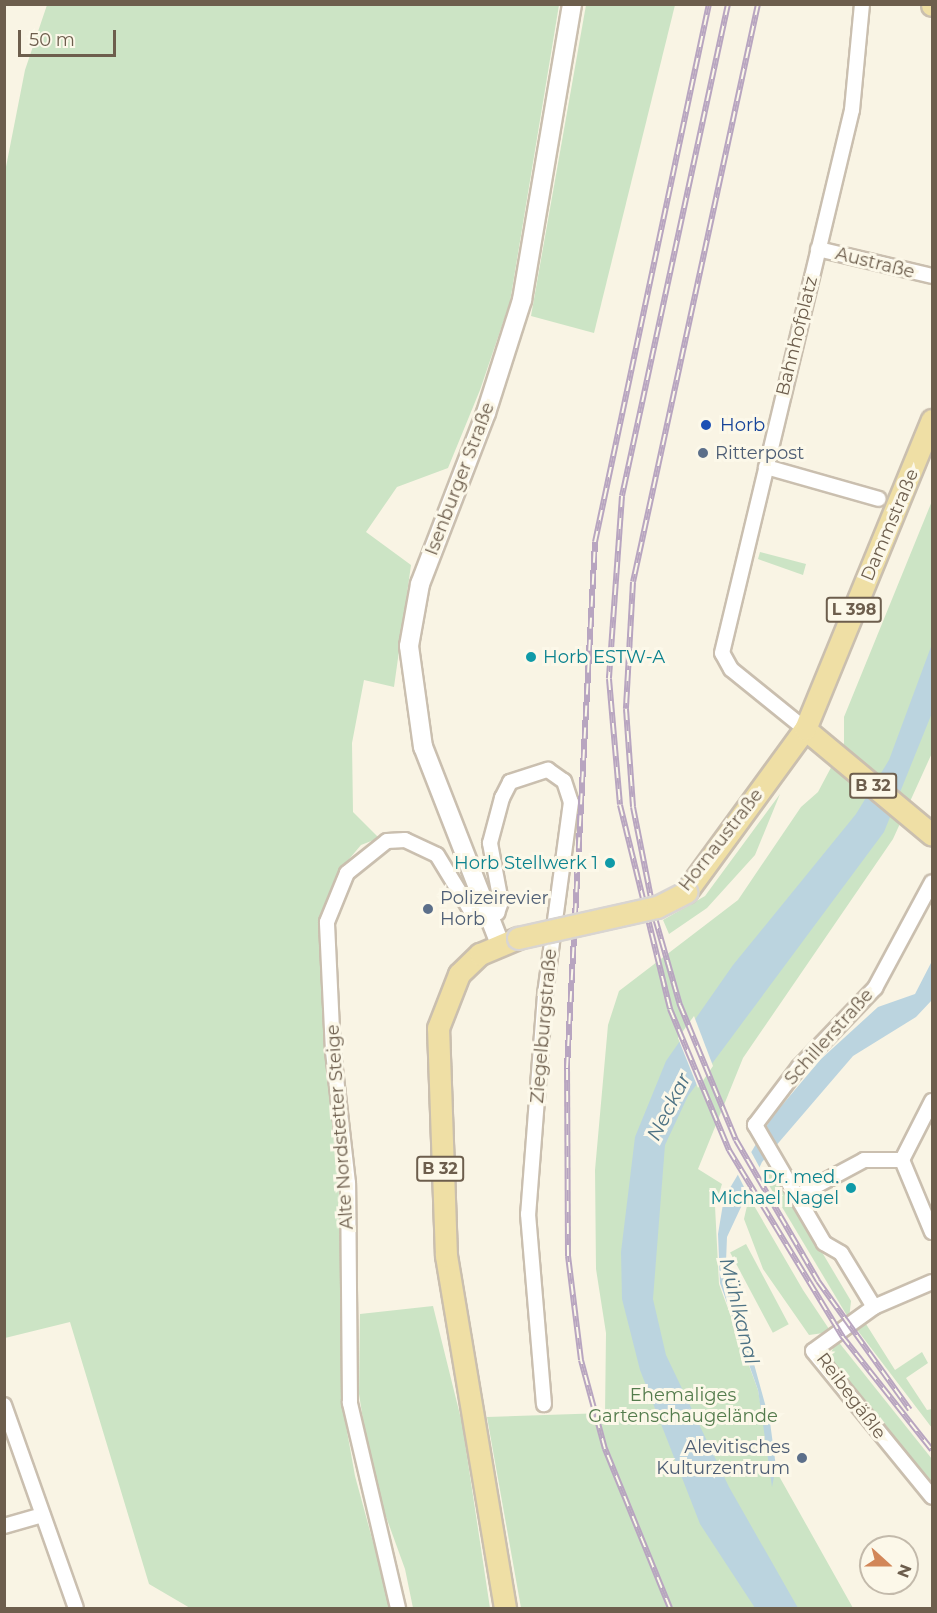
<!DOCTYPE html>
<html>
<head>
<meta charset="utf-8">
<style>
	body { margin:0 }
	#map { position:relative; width:937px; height:1613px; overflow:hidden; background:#f9f4e4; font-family:Montserrat,sans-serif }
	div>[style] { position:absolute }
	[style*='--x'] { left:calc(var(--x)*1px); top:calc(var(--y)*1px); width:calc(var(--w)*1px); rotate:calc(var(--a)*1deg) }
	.green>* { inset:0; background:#cce4c5; transform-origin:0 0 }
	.water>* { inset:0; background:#bbd4df }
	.pier>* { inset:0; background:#f9f4e4 }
	.roads { filter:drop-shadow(2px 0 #cabfaf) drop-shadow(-2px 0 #cabfaf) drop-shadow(0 2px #cabfaf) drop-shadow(0 -2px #cabfaf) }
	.street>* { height:14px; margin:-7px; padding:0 7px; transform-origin:7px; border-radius:7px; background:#fff }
	.secondary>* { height:18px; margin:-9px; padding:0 9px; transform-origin:9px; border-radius:9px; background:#fff }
	.primary>* { height:21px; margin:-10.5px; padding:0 10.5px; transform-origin:10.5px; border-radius:10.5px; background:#efdfa5 }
	.rail>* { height:6px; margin-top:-3px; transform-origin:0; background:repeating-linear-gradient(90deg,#fcf8e9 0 11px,#b8a5c0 0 22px); box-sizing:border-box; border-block:2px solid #b8a5c0 }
	.bridges { filter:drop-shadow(2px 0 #d9d5d1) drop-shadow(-2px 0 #d9d5d1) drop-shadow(0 2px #d9d5d1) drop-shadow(0 -2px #d9d5d1) }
	.primary-bridge>* { height:21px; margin:-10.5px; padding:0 10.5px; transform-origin:10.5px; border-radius:10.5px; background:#efdfa5 }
	.dots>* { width:16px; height:16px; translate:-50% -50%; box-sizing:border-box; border:3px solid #fcf8e9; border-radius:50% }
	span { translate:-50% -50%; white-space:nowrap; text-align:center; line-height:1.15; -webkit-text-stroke:6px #fcf8e9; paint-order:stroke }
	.shield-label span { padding:2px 4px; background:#fcf8e9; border:2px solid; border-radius:4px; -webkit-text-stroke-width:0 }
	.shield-label { font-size:16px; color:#6d5e4d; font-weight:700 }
	.street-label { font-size:18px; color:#6d5e4d }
	.transit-label { font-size:18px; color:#164399 }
	.left { translate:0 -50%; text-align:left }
	.service-label { font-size:18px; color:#4e5e75 }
	.right { translate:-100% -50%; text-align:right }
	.culture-label { font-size:18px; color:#0d838f }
	.park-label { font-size:18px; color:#547c4d }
	.water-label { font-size:20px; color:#4d7284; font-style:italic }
	.frame { position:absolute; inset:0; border:6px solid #6d5e4d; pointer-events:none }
	.north { position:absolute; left:859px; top:1535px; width:60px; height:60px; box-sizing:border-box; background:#fcf8e9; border:2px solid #c3baab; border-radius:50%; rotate:111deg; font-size:16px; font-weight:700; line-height:24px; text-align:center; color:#6d5e4d }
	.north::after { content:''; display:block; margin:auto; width:21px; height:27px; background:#d28759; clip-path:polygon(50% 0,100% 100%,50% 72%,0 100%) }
	.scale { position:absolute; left:18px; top:30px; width:98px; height:27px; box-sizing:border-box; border:3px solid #6d5e4d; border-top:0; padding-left:8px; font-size:18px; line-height:21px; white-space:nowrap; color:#6d5e4d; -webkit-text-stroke:4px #fcf8e9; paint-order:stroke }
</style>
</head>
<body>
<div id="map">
	<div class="green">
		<div style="clip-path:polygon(47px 5px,559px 5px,510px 302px,480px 390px,448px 468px,397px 487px,366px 532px,411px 565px,394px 687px,364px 680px,352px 743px,353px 812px,379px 838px,361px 845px,339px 871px,321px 916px,339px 1196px,343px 1409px,355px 1476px,391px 1608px,190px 1608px,149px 1584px,70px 1322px,5px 1338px,4px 177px,25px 70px)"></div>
		<div style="clip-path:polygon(586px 5px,675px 5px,594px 333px,531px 316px)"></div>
		<div style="clip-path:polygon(932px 501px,932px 753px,893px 839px,743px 1058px,698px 1169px,722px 1184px,715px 1206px,719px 1284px,758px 1390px,770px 1460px,853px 1608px,521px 1608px,487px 1417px,605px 1413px,606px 1333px,596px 1269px,595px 1170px,608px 1025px,619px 991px,738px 900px,801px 807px,818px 792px,844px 743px,844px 717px)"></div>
		<div style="clip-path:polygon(760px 552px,806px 564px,803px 575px,758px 559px)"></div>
		<div style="clip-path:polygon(780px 794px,755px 855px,707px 908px,669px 934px,663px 920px,705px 896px)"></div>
		<div style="clip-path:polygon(772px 1168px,851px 1301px,849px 1319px,764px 1177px)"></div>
		<div style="clip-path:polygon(749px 1197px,803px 1290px,831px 1332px,809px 1335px,763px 1269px,744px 1219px)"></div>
		<div style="left:746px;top:1244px;width:91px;height:18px;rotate:62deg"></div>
		<div style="clip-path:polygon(433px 1306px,462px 1423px,490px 1608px,413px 1608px,405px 1569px,372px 1478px,359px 1394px,360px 1314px)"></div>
		<div style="clip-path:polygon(866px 1324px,895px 1370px,922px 1352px,928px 1363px,906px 1378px,927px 1410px,932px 1409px,932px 1428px,855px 1327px)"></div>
		<div style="clip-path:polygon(837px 1340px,932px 1459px,932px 1487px,829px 1357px)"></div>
	</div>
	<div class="water">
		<div style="clip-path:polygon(932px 644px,932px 713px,884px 832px,688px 1096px,665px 1145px,653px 1299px,666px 1355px,729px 1487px,798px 1608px,755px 1608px,700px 1524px,640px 1370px,622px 1299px,621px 1252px,635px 1137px,666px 1061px,733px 965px,856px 814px,889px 760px)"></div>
		<div style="clip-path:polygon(932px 961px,932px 1000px,916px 1017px,853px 1056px,762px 1162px,727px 1237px,726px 1262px,770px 1422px,776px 1467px,772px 1487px,758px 1390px,720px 1283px,718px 1234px,724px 1198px,772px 1117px,821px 1059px,878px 1007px,915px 994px)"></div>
	</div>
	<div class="pier">
		<div style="clip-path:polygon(694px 1016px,713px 1066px,698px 1088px,678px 1038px)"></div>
		<div style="clip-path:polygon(749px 1148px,761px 1170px,747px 1193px,735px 1169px)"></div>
	</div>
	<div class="roads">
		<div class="street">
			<div style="--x:818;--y:249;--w:117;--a:13.3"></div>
			<div style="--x:766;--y:467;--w:117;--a:15.8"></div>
			<div style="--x:805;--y:729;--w:95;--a:-141"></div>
			<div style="--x:731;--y:669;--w:18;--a:-119"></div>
			<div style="--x:722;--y:653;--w:558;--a:-76.54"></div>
			<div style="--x:852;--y:110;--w:106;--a:-84.6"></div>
			<div style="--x:932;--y:1101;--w:66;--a:117"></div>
			<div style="--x:902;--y:1160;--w:78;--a:67.4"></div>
			<div style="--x:797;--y:1196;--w:76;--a:-28.2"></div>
			<div style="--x:864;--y:1160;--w:38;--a:0"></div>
			<div style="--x:932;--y:1282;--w:63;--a:156.7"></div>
			<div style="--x:874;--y:1307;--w:75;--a:144.2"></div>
			<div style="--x:813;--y:1351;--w:188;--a:50.8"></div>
			<div style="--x:874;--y:1307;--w:63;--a:-121.4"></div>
			<div style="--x:841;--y:1253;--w:20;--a:-150"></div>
			<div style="--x:824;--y:1243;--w:137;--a:-120.3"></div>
			<div style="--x:755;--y:1125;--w:73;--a:-52.8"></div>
			<div style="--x:799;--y:1067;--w:110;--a:-46.1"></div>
			<div style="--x:875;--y:988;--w:120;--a:-61.7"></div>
			<div style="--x:4;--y:1405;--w:215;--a:70.5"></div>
			<div style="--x:4;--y:1526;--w:40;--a:-16"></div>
			<div style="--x:398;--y:1608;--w:211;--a:-103.2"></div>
			<div style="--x:350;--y:1403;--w:220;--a:-90.5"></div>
			<div style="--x:348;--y:1183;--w:133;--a:-96.5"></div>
			<div style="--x:333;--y:1051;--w:129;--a:-92.7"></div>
			<div style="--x:327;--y:922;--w:53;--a:-67.8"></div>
			<div style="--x:347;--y:873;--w:51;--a:-38.7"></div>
			<div style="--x:387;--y:841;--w:18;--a:-3"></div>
			<div style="--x:405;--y:840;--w:35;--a:25"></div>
			<div style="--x:437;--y:855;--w:66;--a:58.7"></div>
			<div style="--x:471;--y:911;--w:13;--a:29"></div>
			<div style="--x:482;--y:917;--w:16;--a:-15"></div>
			<div style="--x:497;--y:913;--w:12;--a:-70"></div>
			<div style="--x:501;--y:902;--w:60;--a:-100.6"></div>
			<div style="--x:490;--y:843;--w:47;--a:-75.1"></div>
			<div style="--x:502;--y:798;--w:18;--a:-63"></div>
			<div style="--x:510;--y:782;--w:40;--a:-18"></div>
			<div style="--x:548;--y:770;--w:19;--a:35"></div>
			<div style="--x:564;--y:781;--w:22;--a:72"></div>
			<div style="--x:571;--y:802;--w:195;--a:97.7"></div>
			<div style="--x:545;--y:995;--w:220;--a:94.4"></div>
			<div style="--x:528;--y:1214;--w:191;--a:85.2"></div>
		</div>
		<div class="secondary">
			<div style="--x:500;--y:944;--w:212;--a:-111.3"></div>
			<div style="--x:423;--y:747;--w:102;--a:-97.9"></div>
			<div style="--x:409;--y:646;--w:63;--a:-79.9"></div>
			<div style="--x:420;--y:584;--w:183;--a:-68.9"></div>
			<div style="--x:486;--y:413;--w:119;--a:-72.3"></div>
			<div style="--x:522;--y:300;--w:300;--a:-80.4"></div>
		</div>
		<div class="primary">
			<div style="--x:932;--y:4;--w:1;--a:90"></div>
			<div style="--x:805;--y:729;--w:165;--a:39.8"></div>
			<div style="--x:686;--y:892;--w:202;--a:-53.9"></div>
			<div style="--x:805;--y:729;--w:334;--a:-67.7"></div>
			<div style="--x:505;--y:1608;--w:357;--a:-99.5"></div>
			<div style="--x:446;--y:1256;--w:228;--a:-92"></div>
			<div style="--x:438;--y:1028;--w:58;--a:-68.7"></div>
			<div style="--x:459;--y:974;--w:29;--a:-44"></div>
			<div style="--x:480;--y:954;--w:41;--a:-22.8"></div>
		</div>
	</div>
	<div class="rail">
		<div style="--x:728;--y:4;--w:503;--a:102.16"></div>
		<div style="--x:622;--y:496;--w:183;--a:94.1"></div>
		<div style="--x:609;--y:679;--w:126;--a:85"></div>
		<div style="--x:620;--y:805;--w:210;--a:76.2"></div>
		<div style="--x:670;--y:1009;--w:153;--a:67.3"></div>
		<div style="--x:729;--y:1150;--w:218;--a:58.7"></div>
		<div style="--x:842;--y:1336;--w:145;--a:51.7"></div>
		<div style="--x:758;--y:4;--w:591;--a:102.2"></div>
		<div style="--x:633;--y:582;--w:127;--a:93.2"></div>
		<div style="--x:626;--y:709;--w:98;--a:85.9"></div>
		<div style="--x:633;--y:807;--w:113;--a:78.8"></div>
		<div style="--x:655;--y:918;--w:91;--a:74"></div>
		<div style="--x:680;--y:1005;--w:146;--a:67.5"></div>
		<div style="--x:736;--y:1140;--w:163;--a:59.8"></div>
		<div style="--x:818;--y:1281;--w:158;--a:54.5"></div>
		<div style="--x:670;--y:1608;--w:172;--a:-112.2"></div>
		<div style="--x:605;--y:1449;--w:92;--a:-105.1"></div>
		<div style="--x:581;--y:1360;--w:105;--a:-97.1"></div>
		<div style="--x:568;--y:1256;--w:188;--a:-90.3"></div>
		<div style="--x:567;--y:1068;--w:527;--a:-86.95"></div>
		<div style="--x:595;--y:542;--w:550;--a:-78.04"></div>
	</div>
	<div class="bridges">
		<div class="primary-bridge">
			<div style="--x:518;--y:938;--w:142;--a:-12.6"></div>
			<div style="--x:657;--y:907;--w:33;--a:-27"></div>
		</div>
	</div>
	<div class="dots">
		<div style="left:706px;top:425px;background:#1a4fb4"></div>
		<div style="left:703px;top:453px;background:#5c6f8a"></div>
		<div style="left:531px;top:657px;background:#0f9aa8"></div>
		<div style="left:610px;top:863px;background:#0f9aa8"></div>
		<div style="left:428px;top:909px;background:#5c6f8a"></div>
		<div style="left:851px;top:1188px;background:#0f9aa8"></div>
		<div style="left:802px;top:1458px;background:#5c6f8a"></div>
	</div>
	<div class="shield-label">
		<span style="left:854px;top:610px">L 398</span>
		<span style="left:873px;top:786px">B 32</span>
		<span style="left:440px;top:1169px">B 32</span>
	</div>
	<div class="street-label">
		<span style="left:875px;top:263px;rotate:14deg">Austraße</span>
		<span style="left:797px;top:336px;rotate:-76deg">Bahnhofplatz</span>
		<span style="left:460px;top:479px;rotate:-69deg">Isenburger Straße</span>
		<span style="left:890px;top:525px;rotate:-67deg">Dammstraße</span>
		<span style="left:721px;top:840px;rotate:-52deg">Hornaustraße</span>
		<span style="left:544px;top:1026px;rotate:-85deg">Ziegelburgstraße</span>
		<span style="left:829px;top:1037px;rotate:-48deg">Schillerstraße</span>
		<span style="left:340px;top:1127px;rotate:-94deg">Alte Nordstetter Steige</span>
		<span style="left:851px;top:1396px;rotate:53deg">Reibegäßle</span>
	</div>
	<div class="transit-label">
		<span class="left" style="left:720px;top:425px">Horb</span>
	</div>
	<div class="service-label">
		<span class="left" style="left:715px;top:453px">Ritterpost</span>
		<span class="left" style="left:440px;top:909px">Polizeirevier<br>Horb</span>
		<span class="right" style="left:790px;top:1458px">Alevitisches<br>Kulturzentrum</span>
	</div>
	<div class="culture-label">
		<span class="left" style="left:543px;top:657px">Horb ESTW-A</span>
		<span class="right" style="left:598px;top:863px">Horb Stellwerk 1</span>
		<span class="right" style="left:839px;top:1188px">Dr. med.<br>Michael Nagel</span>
	</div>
	<div class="park-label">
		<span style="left:683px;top:1406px">Ehemaliges<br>Gartenschaugelände</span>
	</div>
	<div class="water-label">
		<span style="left:669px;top:1107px;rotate:-63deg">Neckar</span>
		<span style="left:739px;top:1311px;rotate:76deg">Mühlkanal</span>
	</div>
	<div class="frame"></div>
	<div class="north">N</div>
	<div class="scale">50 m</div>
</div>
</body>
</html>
